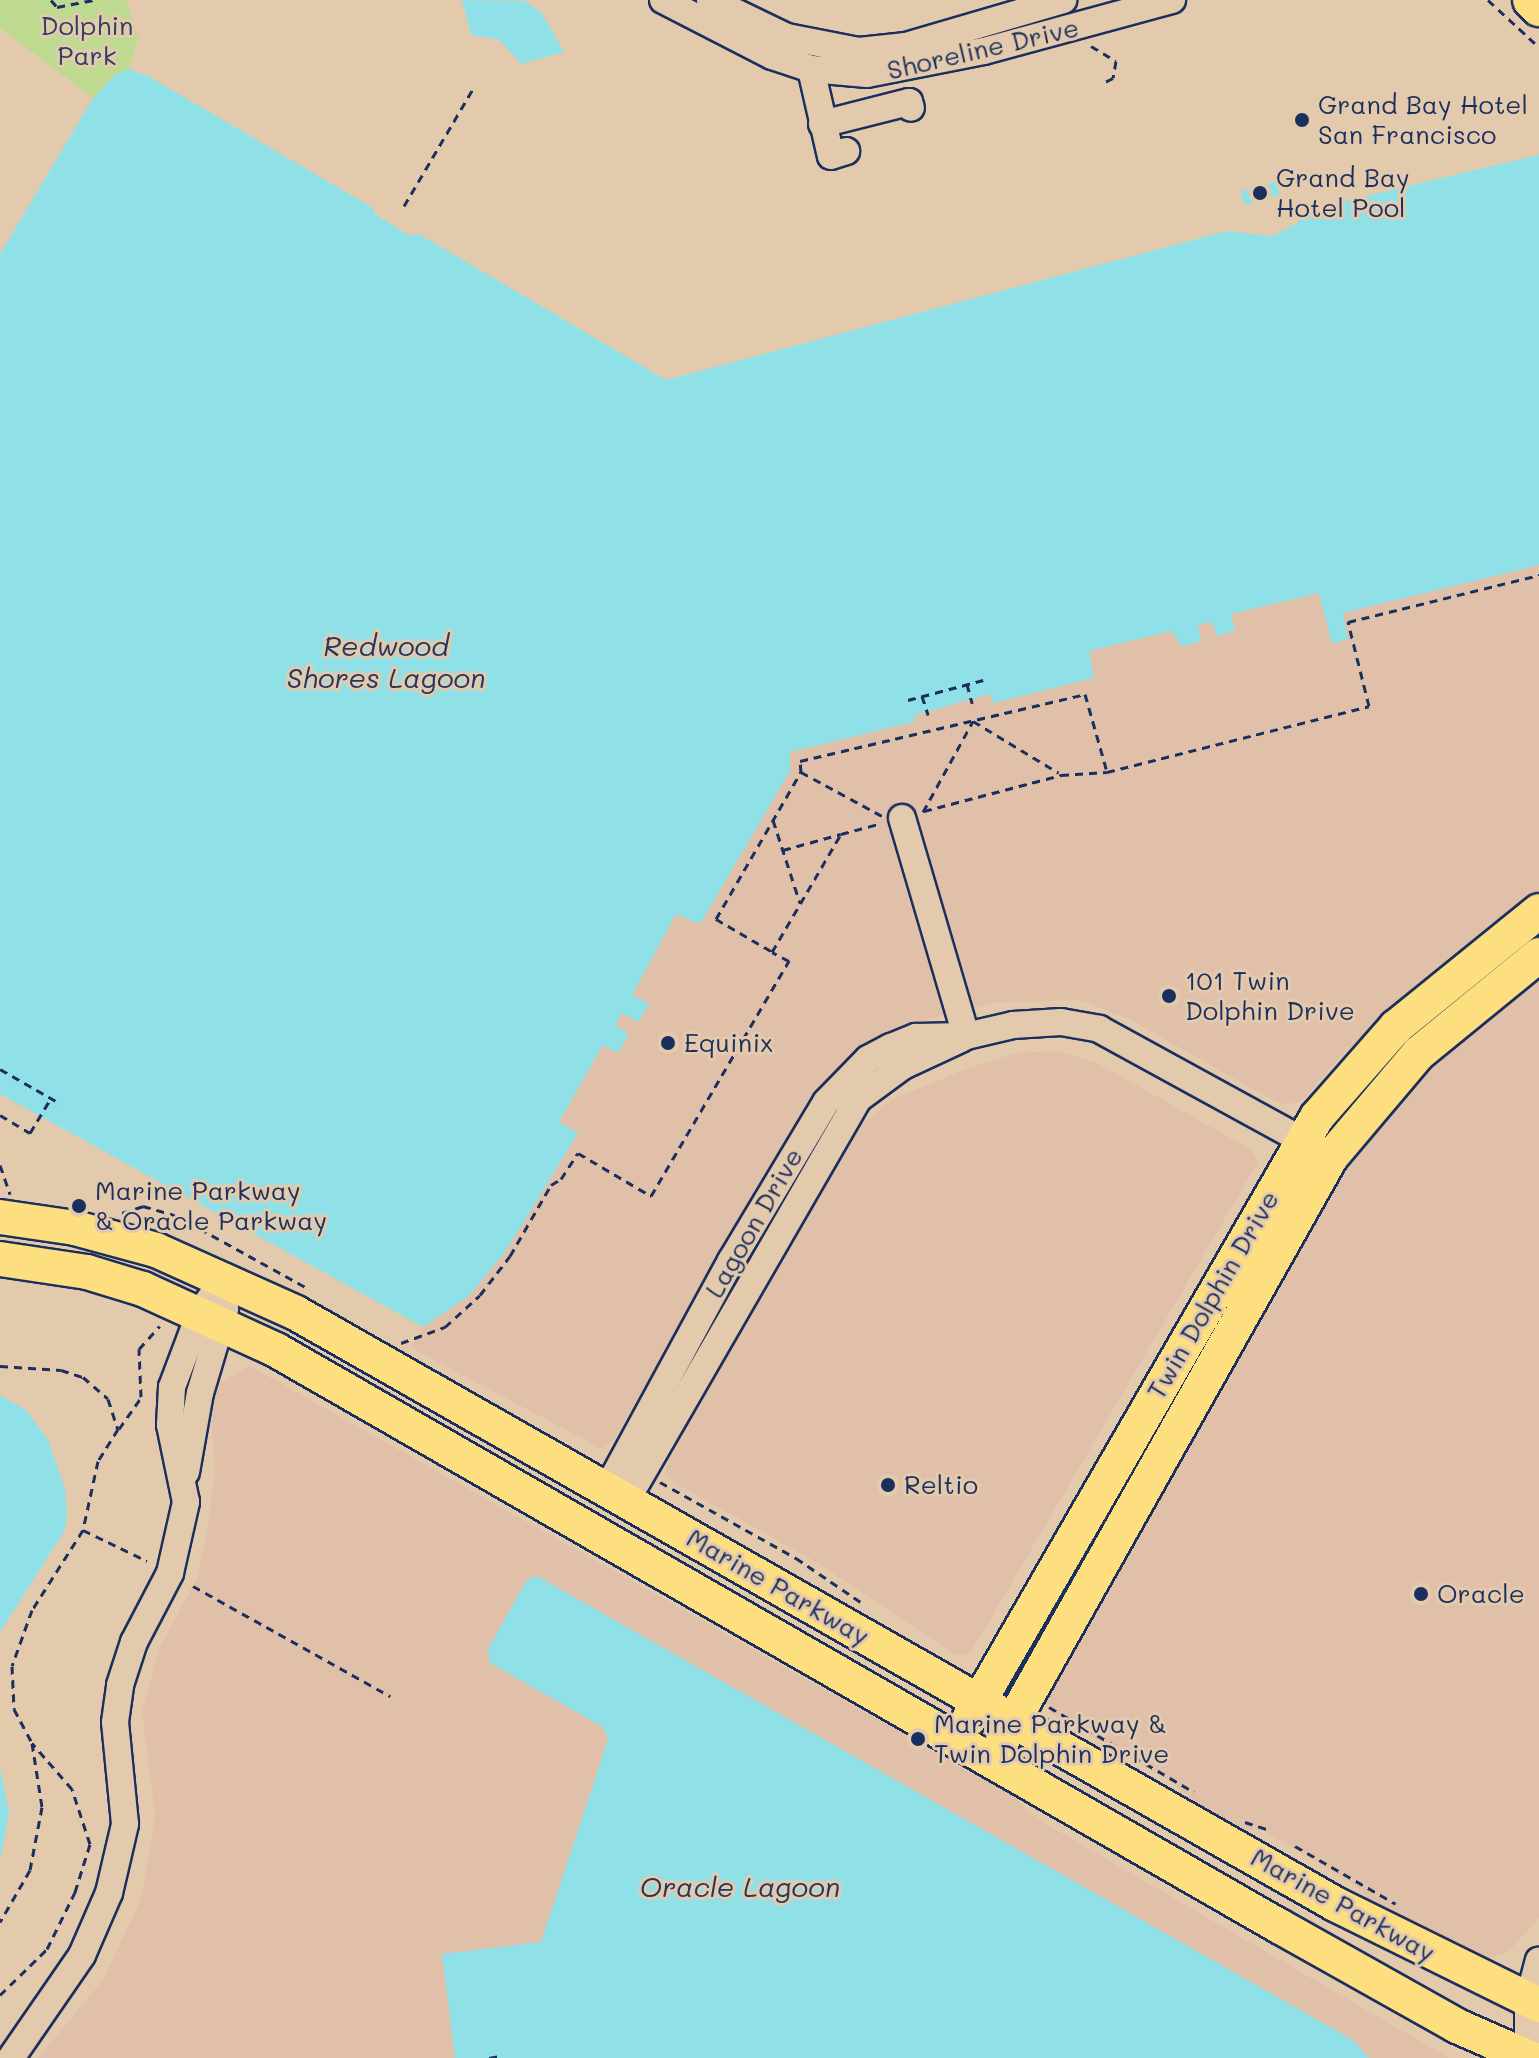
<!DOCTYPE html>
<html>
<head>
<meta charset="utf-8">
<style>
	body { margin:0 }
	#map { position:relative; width:1539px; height:2058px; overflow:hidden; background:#e4caac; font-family:Mali,sans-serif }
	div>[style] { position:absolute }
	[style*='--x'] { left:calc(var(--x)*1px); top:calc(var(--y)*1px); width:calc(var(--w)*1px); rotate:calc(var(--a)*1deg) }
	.built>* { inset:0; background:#e1c0aa }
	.green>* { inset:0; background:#bed990 }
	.water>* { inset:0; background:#8fe1e7; transform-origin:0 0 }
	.path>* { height:3px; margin-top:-1.5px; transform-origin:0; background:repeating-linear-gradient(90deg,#1b2f5e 0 8px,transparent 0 14px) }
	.roads { filter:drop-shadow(2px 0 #1b2f5e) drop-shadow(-2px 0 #1b2f5e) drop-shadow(0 2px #1b2f5e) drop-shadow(0 -2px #1b2f5e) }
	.minor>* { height:26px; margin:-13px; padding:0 13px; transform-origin:13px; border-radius:13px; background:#e4caac }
	.major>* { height:34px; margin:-17px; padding:0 17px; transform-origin:17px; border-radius:17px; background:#fedf80 }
	.dots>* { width:22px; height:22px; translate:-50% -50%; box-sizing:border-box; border:4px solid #e4caac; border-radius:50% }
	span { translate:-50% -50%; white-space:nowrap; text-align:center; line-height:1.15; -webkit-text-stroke:6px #e4caac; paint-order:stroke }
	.park-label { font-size:26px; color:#2b4063 }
	.street-label { font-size:26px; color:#1b2f5e }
	.poi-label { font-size:26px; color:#1b2f5e }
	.left { translate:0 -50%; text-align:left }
	.water-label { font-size:28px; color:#213865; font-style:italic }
</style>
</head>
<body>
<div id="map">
	<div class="built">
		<div style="clip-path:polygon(1539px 565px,1539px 894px,1348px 1049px,1303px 1100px,1285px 1105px,1272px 1100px,1129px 1019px,1078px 1000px,991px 1003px,930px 1019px,905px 1028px,818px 1093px,613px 1441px,602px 1449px,411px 1348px,423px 1327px,469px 1296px,506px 1251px,578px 1134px,559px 1122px,603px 1045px,618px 1053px,615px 1025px,622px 1012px,638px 1022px,648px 1005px,632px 995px,676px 914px,700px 924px,790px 752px,914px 722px,915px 715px,991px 694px,993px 702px,1094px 678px,1089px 651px,1172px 630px,1182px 647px,1201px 641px,1198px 625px,1212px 622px,1235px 631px,1231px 614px,1319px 593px,1333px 644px,1342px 613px)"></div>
		<div style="clip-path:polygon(1539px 968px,1539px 1918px,1508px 1952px,1485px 1960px,1372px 1903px,1355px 1885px,1263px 1830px,1239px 1830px,1206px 1812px,1172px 1782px,1052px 1714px,1041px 1696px,1311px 1211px,1393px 1090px)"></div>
		<div style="clip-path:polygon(1059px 1051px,1097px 1063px,1252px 1150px,1258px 1162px,980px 1637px,968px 1654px,955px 1655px,814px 1561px,675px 1483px,665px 1472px,669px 1455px,860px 1126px,891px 1100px,966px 1069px,1016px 1053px)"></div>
		<div style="clip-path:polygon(250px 1366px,1012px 1795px,1034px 1817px,1449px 2058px,38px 2058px,103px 1980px,141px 1899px,155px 1815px,142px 1713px,158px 1651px,197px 1578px,208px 1527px,215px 1468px,211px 1412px,220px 1383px)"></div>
	</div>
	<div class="green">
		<div style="clip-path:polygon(0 0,127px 0,138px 40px,129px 69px,116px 74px,93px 98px,0 28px)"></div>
	</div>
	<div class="water">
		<div style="clip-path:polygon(462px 0,525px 1px,542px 13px,564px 52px,521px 64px,500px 40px,471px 35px)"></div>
		<div style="clip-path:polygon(129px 69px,148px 76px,373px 208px,375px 214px,410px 236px,419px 234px,666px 380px,1227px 231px,1272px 236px,1296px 224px,1307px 210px,1539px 155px,1539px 565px,1343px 613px,1348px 639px,1332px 644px,1319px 593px,1231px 614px,1235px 631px,1217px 636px,1212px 622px,1198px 625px,1201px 641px,1182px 647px,1172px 631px,1089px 651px,1094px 678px,993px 703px,990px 694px,915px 715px,914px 722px,790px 752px,790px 771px,700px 924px,676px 914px,632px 995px,649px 1004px,638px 1022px,622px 1013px,615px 1025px,629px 1034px,618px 1053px,603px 1045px,559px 1122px,578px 1133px,506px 1251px,469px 1296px,423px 1327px,0 1094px,0 254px,93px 98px,116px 74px)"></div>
		<div style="left:1276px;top:181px;width:14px;height:37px;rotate:73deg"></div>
		<div style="clip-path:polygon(0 1395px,26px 1410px,48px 1440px,65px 1488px,67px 1514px,65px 1530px,0 1632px)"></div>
		<div style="clip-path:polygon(537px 1576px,1353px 2040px,1369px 2058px,455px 2058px,442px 1954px,541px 1942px,608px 1739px,603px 1727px,490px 1663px,488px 1649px,527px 1580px)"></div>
		<div style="clip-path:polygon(0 1768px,9px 1812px,0 1862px)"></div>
	</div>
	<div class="path">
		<div style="--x:51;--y:0;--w:9;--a:49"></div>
		<div style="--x:57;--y:7;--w:37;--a:-11"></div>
		<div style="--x:1488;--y:0;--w:69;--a:42.7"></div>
		<div style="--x:1091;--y:46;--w:29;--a:31"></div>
		<div style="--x:1116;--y:61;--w:17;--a:100"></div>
		<div style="--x:1113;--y:78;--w:13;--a:153"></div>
		<div style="--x:404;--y:206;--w:136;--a:-59.5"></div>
		<div style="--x:967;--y:684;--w:20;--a:75"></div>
		<div style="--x:922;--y:696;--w:20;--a:72"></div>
		<div style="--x:908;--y:700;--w:78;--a:-14.9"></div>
		<div style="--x:801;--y:772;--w:92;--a:28.5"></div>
		<div style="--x:924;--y:811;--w:142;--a:-14.7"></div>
		<div style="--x:1061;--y:775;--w:46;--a:-3.7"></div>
		<div style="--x:1107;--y:772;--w:270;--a:-14.1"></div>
		<div style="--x:1369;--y:706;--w:87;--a:-104"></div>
		<div style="--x:1348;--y:622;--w:197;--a:-13.8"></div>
		<div style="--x:923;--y:812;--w:104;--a:-61.2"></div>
		<div style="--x:973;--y:721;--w:100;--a:31.2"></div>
		<div style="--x:773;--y:820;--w:87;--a:72"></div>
		<div style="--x:783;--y:850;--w:60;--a:-15.4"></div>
		<div style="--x:771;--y:951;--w:64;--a:-149.8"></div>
		<div style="--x:716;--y:919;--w:170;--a:-60"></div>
		<div style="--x:801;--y:772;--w:11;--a:-95"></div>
		<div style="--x:800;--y:761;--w:293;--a:-13.2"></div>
		<div style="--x:1085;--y:694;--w:81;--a:74.2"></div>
		<div style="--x:0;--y:1069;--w:70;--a:29.8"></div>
		<div style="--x:0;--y:1115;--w:35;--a:31"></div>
		<div style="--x:30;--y:1133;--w:41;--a:-59"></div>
		<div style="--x:0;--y:1165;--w:31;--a:71"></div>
		<div style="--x:122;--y:1213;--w:22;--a:-18"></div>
		<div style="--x:143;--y:1206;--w:33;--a:16"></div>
		<div style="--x:175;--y:1215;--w:153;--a:28.9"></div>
		<div style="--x:401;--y:1343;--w:47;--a:-20"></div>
		<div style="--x:445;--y:1327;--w:47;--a:-42.4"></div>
		<div style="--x:480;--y:1295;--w:49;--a:-52.4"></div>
		<div style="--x:510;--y:1256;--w:82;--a:-60"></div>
		<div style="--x:551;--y:1185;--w:12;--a:-31"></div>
		<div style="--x:561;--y:1179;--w:31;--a:-57"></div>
		<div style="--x:578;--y:1153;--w:85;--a:30.5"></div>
		<div style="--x:651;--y:1196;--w:273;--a:-59.6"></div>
		<div style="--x:789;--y:961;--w:19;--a:-152"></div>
		<div style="--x:772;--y:952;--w:137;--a:-59.7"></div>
		<div style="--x:841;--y:834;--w:42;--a:-15"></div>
		<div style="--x:0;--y:1366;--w:61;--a:3.8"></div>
		<div style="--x:61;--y:1370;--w:23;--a:18"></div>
		<div style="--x:83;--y:1377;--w:33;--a:41"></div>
		<div style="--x:108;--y:1399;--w:32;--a:72"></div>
		<div style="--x:118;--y:1429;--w:38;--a:122"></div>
		<div style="--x:98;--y:1461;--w:71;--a:102.3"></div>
		<div style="--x:83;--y:1530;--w:95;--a:122.5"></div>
		<div style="--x:32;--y:1610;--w:59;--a:109.7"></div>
		<div style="--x:12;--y:1666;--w:43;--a:87.3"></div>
		<div style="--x:14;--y:1709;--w:38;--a:62"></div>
		<div style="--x:32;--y:1743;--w:65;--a:81.1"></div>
		<div style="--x:42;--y:1807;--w:64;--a:100.8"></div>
		<div style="--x:30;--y:1870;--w:60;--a:120"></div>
		<div style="--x:119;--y:1429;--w:39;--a:-55"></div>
		<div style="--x:141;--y:1397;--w:48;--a:-92.4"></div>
		<div style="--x:139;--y:1349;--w:31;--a:-48"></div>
		<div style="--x:660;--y:1482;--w:156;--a:29.2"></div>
		<div style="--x:796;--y:1558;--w:80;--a:34.3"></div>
		<div style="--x:83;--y:1530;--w:71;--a:25.8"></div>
		<div style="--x:193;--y:1586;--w:226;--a:29.2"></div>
		<div style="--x:1049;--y:1707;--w:168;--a:30.4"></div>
		<div style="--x:1245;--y:1822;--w:23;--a:18"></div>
		<div style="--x:1295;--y:1846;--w:116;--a:29.9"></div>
		<div style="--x:0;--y:1995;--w:66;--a:-44.4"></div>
		<div style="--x:47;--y:1949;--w:64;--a:-63.8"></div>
		<div style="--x:75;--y:1892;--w:50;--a:-72.6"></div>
		<div style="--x:90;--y:1844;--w:58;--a:-108.1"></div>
		<div style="--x:72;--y:1789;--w:61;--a:-131"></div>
		<div style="--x:489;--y:2058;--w:11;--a:-10"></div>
	</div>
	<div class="roads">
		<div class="minor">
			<div style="--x:663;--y:0;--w:123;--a:27.2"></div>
			<div style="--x:772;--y:56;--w:41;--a:18.4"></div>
			<div style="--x:811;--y:69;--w:56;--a:5.1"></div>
			<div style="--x:867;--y:74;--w:119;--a:-11.1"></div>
			<div style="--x:984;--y:51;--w:195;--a:-15.2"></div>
			<div style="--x:710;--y:0;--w:85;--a:25.7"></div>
			<div style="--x:787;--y:37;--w:73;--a:11"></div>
			<div style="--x:859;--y:51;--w:47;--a:-6.1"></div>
			<div style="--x:906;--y:46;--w:164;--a:-16.3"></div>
			<div style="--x:811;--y:69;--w:89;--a:77.1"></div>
			<div style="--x:831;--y:156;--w:16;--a:-18"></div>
			<div style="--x:822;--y:124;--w:90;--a:-14.2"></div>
			<div style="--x:909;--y:102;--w:6;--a:72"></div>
			<div style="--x:902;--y:818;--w:227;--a:73.6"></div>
			<div style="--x:186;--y:1472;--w:80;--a:-80"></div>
			<div style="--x:200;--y:1393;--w:88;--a:-73.4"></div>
			<div style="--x:607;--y:1489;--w:260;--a:-61.5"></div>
			<div style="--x:731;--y:1261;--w:185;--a:-59.1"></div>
			<div style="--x:826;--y:1102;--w:60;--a:-45.7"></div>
			<div style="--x:868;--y:1059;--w:26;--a:-28"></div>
			<div style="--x:891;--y:1047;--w:27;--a:-22"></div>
			<div style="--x:916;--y:1037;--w:50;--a:-1.1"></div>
			<div style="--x:966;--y:1036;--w:48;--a:-13.2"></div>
			<div style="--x:1013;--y:1025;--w:48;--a:-3.6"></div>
			<div style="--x:1061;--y:1022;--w:39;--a:10"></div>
			<div style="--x:1099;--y:1029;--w:250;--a:28.7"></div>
			<div style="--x:626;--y:1501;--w:464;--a:-60"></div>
			<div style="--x:858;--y:1099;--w:56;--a:-36.3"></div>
			<div style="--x:903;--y:1066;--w:64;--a:-25"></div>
			<div style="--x:11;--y:2058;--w:125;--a:-55.4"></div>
			<div style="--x:82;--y:1955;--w:68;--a:-66.5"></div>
			<div style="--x:109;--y:1893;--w:71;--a:-76.9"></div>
			<div style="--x:125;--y:1824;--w:102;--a:-95.6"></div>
			<div style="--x:115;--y:1722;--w:37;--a:-82"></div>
			<div style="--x:120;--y:1685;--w:45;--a:-72"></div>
			<div style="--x:134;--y:1642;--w:78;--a:-62.4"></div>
			<div style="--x:170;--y:1573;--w:73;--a:-77.3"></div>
			<div style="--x:186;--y:1502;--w:79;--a:-101.7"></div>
			<div style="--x:170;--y:1425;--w:38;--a:-87"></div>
			<div style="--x:172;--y:1387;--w:79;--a:-69.3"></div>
			<div style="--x:200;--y:1313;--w:44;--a:-55.2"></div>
			<div style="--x:1528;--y:2058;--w:57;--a:-90"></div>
			<div style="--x:1528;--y:2001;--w:42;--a:-75"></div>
		</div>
		<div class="major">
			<div style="--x:1530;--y:0;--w:13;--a:45"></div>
			<div style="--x:0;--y:1217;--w:76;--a:8.3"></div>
			<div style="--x:75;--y:1228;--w:84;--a:15.2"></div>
			<div style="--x:156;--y:1250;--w:154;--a:24.2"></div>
			<div style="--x:296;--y:1313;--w:1195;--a:29.63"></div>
			<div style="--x:1335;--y:1904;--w:228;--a:26.3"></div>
			<div style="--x:0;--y:1259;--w:88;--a:8.5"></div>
			<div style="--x:87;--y:1272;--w:59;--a:16.9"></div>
			<div style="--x:143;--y:1289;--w:146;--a:24.6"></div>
			<div style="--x:276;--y:1350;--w:1157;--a:29.87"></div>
			<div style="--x:1279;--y:1926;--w:204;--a:29.3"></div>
			<div style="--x:1457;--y:2026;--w:80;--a:23.7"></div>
			<div style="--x:969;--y:1719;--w:695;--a:-59.97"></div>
			<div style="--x:1317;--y:1117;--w:120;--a:-48.7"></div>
			<div style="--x:1396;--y:1027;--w:184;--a:-39"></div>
			<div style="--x:1003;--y:1739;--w:668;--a:-60.6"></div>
			<div style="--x:1331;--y:1157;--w:136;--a:-49.8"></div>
			<div style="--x:1419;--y:1053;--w:155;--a:-39.2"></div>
		</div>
	</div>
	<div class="dots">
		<div style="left:1302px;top:120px;background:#1b2f5e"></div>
		<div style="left:1260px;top:193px;background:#1b2f5e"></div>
		<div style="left:1169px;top:996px;background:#1b2f5e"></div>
		<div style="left:668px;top:1043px;background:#1b2f5e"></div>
		<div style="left:79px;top:1206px;background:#1b2f5e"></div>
		<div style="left:888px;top:1485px;background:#1b2f5e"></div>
		<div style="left:1421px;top:1594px;background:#1b2f5e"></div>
		<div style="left:918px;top:1739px;background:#1b2f5e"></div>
	</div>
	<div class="park-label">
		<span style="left:87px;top:41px">Dolphin<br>Park</span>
	</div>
	<div class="street-label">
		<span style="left:983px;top:49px;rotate:-13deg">Shoreline Drive</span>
		<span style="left:754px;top:1223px;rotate:-60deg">Lagoon Drive</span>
		<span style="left:1213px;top:1295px;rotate:-60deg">Twin Dolphin Drive</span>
		<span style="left:778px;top:1587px;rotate:30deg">Marine Parkway</span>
		<span style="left:1343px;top:1905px;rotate:29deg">Marine Parkway</span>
	</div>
	<div class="poi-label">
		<span class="left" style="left:1318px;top:120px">Grand Bay Hotel<br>San Francisco</span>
		<span class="left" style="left:1276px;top:193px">Grand Bay<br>Hotel Pool</span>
		<span class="left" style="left:1185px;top:996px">101 Twin<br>Dolphin Drive</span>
		<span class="left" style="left:684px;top:1043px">Equinix</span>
		<span class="left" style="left:95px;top:1206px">Marine Parkway<br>&amp; Oracle Parkway</span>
		<span class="left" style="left:904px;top:1485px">Reltio</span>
		<span class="left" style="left:1437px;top:1594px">Oracle</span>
		<span class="left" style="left:934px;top:1739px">Marine Parkway &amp;<br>Twin Dolphin Drive</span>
	</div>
	<div class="water-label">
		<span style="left:386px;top:661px">Redwood<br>Shores Lagoon</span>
		<span style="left:740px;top:1886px">Oracle Lagoon</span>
	</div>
</div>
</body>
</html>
